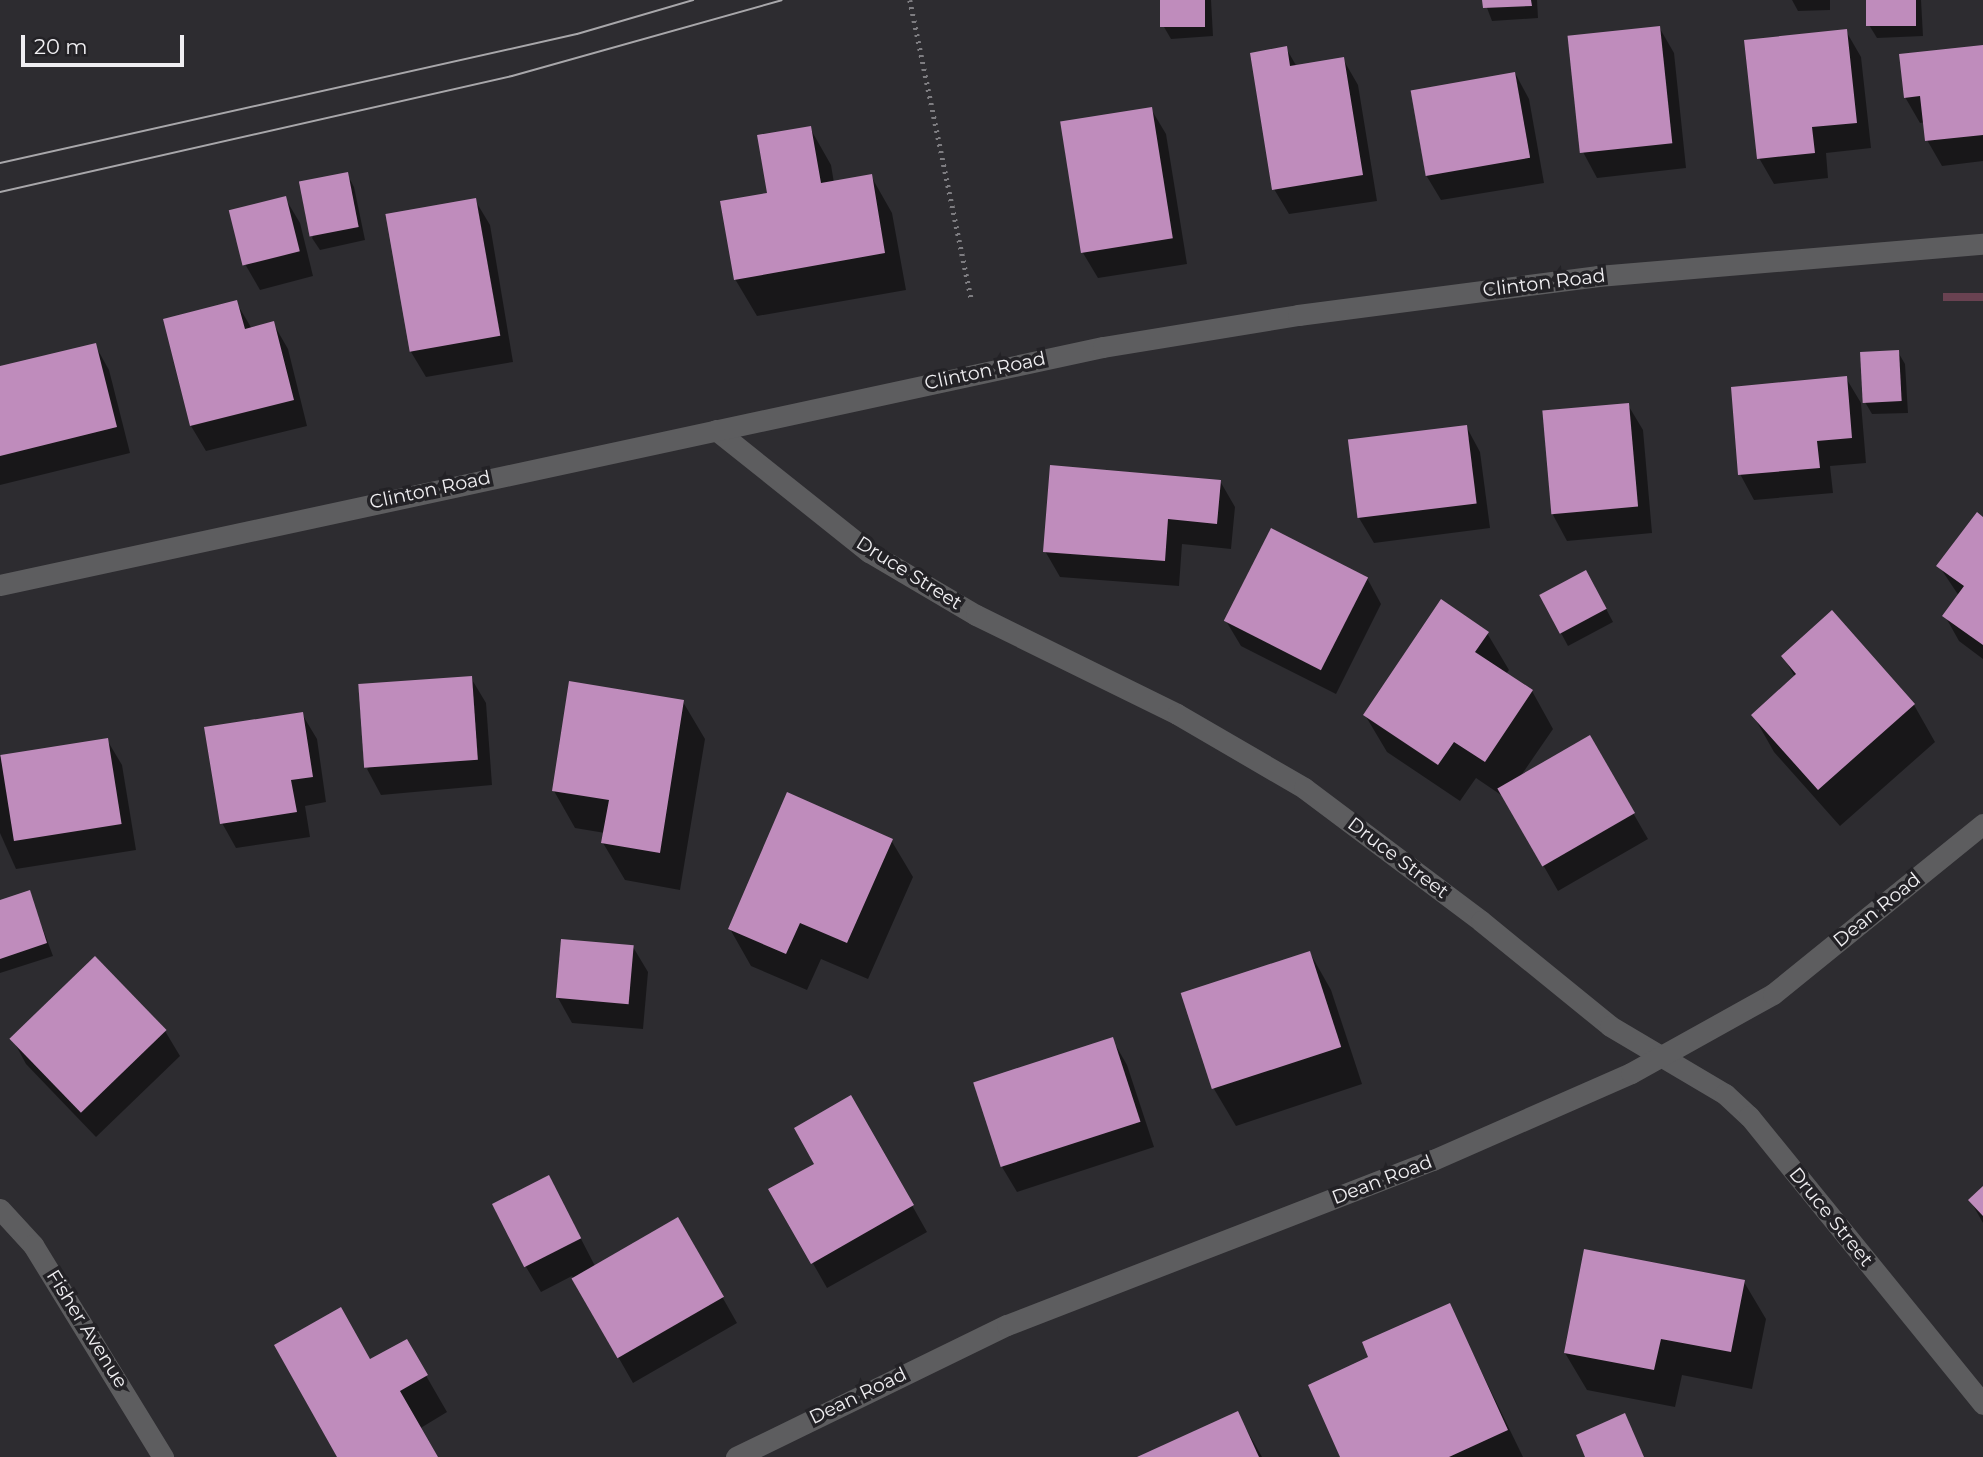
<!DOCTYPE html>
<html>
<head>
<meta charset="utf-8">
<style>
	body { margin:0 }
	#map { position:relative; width:1983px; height:1457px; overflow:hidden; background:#2d2c30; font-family:Montserrat,sans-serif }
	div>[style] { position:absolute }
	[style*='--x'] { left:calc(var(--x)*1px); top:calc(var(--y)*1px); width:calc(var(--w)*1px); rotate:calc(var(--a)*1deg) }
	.green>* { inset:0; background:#694251; transform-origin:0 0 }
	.shadow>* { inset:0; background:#0007 }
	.building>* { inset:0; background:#bf8cbc; transform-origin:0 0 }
	.path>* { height:4.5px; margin-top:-2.25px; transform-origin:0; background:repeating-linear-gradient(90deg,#7e7d81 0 2px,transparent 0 7px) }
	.minor>* { height:21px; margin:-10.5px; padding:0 10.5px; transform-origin:10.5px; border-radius:10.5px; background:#5d5d5f }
	.tertiary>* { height:21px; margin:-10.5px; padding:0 10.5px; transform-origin:10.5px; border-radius:10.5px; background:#5d5d5f }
	.tram>* { height:2px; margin:-1px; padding:0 1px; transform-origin:1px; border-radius:1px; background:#a8a7aa }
	span { translate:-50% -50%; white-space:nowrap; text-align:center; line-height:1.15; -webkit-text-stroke:7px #232226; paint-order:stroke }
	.street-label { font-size:19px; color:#f0eff2 }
	.scale { position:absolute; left:21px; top:35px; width:163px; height:32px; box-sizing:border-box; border:4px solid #f0eff2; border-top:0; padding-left:9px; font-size:21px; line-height:24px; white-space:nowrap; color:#f0eff2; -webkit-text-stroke:5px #232226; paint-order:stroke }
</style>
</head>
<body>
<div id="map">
	<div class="green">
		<div style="left:1983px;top:293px;width:8px;height:40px;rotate:90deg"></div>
	</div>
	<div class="shadow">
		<div style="clip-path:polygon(1162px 0,1211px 0,1213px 36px,1171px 39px,1164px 27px)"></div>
		<div style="clip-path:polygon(1484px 0,1537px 0,1538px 18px,1492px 21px)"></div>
		<div style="clip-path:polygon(1792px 0,1830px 0,1830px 10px,1798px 11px)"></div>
		<div style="clip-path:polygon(1868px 0,1921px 0,1923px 36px,1877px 38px,1869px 25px)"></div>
		<div style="clip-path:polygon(1659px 27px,1674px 53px,1686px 168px,1597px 178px,1583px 152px)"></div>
		<div style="clip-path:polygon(1846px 31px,1861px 57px,1871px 148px,1826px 153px,1828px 178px,1774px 184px,1759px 158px)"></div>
		<div style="clip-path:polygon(1983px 47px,1983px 161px,1942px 166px,1927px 140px,1925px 122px,1920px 123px,1905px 97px)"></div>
		<div style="clip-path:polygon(1286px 48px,1297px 67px,1343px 59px,1358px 85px,1377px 201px,1289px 214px,1274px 189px)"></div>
		<div style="clip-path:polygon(1515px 73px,1529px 99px,1544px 183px,1441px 200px,1426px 175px)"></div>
		<div style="clip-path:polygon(1151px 109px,1166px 134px,1187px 264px,1098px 278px,1083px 253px,1062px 123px)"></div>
		<div style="clip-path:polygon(810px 128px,831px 165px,834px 183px,871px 176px,892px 213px,906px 290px,757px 316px,735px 279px,769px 195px)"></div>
		<div style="clip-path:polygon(347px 174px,354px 187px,365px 240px,320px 250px,312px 238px)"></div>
		<div style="clip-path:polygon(285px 198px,300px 223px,313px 276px,260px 290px,245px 264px)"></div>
		<div style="clip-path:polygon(475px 200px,490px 225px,513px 362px,426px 377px,411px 352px)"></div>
		<div style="clip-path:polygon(236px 302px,252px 329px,273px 323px,288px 349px,307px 426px,206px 451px,191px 426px,165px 320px)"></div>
		<div style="clip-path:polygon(95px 345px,109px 370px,130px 453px,0 485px,0 368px)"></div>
		<div style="clip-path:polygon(1898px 352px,1905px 364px,1908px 413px,1872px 414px,1865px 402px)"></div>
		<div style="clip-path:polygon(1846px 378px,1861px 403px,1866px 463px,1830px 466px,1833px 493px,1754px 500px,1740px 474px)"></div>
		<div style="clip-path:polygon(1628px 405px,1643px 430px,1652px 533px,1567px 541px,1553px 515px)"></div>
		<div style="clip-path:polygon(1466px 426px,1480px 452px,1490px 528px,1374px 543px,1359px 518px)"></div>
		<div style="clip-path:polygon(1220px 481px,1235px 507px,1231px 549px,1182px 544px,1179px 586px,1060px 577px,1045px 551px)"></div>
		<div style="clip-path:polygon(1983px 519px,1983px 659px,1959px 641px,1945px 616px,1959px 596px,1939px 566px)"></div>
		<div style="clip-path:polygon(1367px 578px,1381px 604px,1336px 694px,1241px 646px,1226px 621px)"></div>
		<div style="clip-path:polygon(1593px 584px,1613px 622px,1568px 646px,1541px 596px)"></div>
		<div style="clip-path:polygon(1487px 633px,1509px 670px,1506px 674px,1532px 691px,1553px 729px,1520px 777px,1590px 738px,1648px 839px,1558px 891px,1504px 797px,1476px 778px,1460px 801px,1387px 752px,1365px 715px)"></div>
		<div style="clip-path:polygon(1783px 656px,1914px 705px,1935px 742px,1840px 826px,1774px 752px,1753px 715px,1795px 677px)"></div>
		<div style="clip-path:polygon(471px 678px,486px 703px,492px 785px,381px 795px,367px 769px)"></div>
		<div style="clip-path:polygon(683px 702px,705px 739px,680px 890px,625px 880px,603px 843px,605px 833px,575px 828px,554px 791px)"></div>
		<div style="clip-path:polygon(302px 714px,317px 739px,326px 802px,305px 806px,310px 837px,236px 848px,222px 823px)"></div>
		<div style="clip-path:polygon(107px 740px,122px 765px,136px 850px,16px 869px,0 833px,0 757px)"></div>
		<div style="clip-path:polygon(891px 840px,913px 877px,868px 979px,821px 959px,807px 990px,751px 966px,730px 929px)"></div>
		<div style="clip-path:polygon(29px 892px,53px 956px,0 973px,0 902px)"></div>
		<div style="clip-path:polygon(633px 947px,648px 972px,643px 1029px,572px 1023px,558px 998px)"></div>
		<div style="clip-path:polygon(1310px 953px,1331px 990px,1362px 1084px,1236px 1126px,1214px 1089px)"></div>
		<div style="clip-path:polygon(165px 1031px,180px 1056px,96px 1137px,26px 1064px,12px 1038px)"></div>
		<div style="clip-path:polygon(1112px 1039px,1127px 1065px,1154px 1147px,1017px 1192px,1002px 1167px)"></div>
		<div style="clip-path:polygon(851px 1097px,927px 1232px,827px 1288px,771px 1190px,816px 1165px)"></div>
		<div style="clip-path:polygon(549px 1177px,595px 1266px,678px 1219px,737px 1323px,633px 1383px,572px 1276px,541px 1292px,526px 1267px)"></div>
		<div style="clip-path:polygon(1983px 1188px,1983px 1223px,1970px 1200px)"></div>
		<div style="clip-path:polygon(1744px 1282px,1766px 1319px,1752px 1389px,1682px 1375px,1675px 1407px,1587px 1390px,1565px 1353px)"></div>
		<div style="clip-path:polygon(1449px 1305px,1523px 1457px,1342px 1457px,1371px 1358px)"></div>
		<div style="clip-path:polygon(406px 1341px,447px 1412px,419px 1429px,436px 1457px,339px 1457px,370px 1362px)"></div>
		<div style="clip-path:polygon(1237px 1413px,1262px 1457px,1141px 1457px)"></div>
	</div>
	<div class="building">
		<div style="left:1160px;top:0;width:45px;height:27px"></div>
		<div style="clip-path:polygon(1482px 0,1531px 0,1532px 6px,1483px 8px)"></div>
		<div style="left:1866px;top:0;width:50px;height:26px"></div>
		<div style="left:1660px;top:26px;width:118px;height:93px;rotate:84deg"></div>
		<div style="clip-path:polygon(1847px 29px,1857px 123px,1812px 127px,1815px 153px,1757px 159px,1744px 40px)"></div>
		<div style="clip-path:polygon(1983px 45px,1983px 135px,1925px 141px,1920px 96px,1904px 98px,1899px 54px)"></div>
		<div style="clip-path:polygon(1287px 46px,1290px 66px,1344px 57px,1363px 175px,1272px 190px,1250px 53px)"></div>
		<div style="left:1515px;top:72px;width:87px;height:106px;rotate:80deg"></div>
		<div style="left:1152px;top:107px;width:133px;height:93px;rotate:81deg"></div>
		<div style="clip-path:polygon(811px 126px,821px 183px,872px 174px,885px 253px,734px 280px,720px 201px,767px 193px,757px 135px)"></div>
		<div style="left:348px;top:172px;width:56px;height:50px;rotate:79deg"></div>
		<div style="left:286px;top:196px;width:57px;height:59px;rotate:76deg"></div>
		<div style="left:476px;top:198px;width:140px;height:92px;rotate:80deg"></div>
		<div style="clip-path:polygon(237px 300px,245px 329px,274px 321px,294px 400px,190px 426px,163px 319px)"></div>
		<div style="clip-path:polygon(96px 343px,117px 427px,0 456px,0 366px)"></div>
		<div style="left:1899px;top:350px;width:51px;height:39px;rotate:87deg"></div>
		<div style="clip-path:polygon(1847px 376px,1852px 438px,1817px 441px,1820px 468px,1738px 475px,1731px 387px)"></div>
		<div style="left:1629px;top:403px;width:104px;height:87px;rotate:85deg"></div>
		<div style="left:1467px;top:425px;width:79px;height:120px;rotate:83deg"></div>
		<div style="clip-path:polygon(1050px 465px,1221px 480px,1217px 524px,1168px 519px,1165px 561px,1043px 552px)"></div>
		<div style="clip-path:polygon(1977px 512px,1983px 517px,1983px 645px,1942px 616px,1964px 586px,1936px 566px)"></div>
		<div style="left:1271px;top:528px;width:109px;height:104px;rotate:27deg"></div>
		<div style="left:1586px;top:570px;width:44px;height:53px;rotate:62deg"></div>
		<div style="clip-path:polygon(1441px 599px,1489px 632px,1475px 652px,1533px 690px,1485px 762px,1454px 742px,1438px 765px,1363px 715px)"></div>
		<div style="clip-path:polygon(1832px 610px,1915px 704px,1818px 790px,1751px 715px,1796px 674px,1781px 656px)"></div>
		<div style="left:472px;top:676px;width:84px;height:114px;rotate:86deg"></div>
		<div style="clip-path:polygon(569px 681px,684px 700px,660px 853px,601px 843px,609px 800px,552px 791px)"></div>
		<div style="clip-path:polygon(303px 712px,313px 777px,291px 780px,297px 812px,220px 824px,204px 727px)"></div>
		<div style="left:1590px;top:735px;width:90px;height:107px;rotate:60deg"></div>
		<div style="left:108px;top:738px;width:87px;height:109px;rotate:81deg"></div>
		<div style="clip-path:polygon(787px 792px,893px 839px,847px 943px,800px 923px,786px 954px,728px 929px)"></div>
		<div style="clip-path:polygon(30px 890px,47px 943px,0 959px,0 900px)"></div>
		<div style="left:561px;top:939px;width:73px;height:59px;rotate:5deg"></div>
		<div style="left:1310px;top:951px;width:101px;height:136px;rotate:72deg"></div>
		<div style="left:95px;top:956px;width:103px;height:119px;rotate:46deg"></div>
		<div style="left:1113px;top:1037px;width:89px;height:147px;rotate:72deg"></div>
		<div style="clip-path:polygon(851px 1095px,914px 1205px,811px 1264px,768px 1189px,814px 1164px,794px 1128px)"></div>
		<div style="left:549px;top:1175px;width:71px;height:64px;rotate:63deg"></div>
		<div style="clip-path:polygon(1983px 1186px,1983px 1216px,1968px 1200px)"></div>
		<div style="left:678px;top:1217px;width:92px;height:123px;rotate:60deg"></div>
		<div style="clip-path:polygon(1584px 1249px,1745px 1280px,1731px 1352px,1661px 1339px,1654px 1370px,1564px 1353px)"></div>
		<div style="clip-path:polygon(1450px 1303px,1508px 1430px,1449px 1457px,1340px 1457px,1308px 1385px,1368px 1357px,1362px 1342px)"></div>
		<div style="clip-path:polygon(341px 1307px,370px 1359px,407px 1339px,428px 1375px,400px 1391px,438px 1457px,337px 1457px,274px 1345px)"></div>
		<div style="clip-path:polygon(1238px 1411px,1259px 1457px,1137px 1457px)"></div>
		<div style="clip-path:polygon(1625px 1413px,1644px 1457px,1585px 1457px,1576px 1435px)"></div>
	</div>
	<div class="path">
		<div style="--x:910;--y:0;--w:307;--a:78.4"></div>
	</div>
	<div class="minor">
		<div style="--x:716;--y:430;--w:196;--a:38.6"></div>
		<div style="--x:869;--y:552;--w:124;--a:30.5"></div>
		<div style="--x:976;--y:615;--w:224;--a:26.2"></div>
		<div style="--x:1177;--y:714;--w:147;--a:30.2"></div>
		<div style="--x:1304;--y:788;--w:221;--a:36.9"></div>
		<div style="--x:1481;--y:921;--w:166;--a:39.1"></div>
		<div style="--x:1610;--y:1026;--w:134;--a:30.6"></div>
		<div style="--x:1725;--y:1094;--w:33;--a:43"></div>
		<div style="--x:1749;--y:1116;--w:371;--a:50.9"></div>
	</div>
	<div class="tertiary">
		<div style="--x:0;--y:585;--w:1128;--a:-12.18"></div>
		<div style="--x:1103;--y:347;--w:198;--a:-9.3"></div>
		<div style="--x:1298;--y:315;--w:303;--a:-7.4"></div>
		<div style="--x:1598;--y:276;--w:386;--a:-4.8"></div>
		<div style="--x:0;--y:1209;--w:49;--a:47.5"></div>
		<div style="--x:33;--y:1245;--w:249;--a:58.5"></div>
		<div style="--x:736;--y:1457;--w:301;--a:-26"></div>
		<div style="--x:1007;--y:1325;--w:457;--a:-21.2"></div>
		<div style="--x:1433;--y:1160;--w:216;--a:-23.7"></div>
		<div style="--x:1631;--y:1073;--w:162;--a:-29.1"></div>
		<div style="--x:1773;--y:994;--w:270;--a:-39"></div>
	</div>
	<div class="tram">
		<div style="--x:0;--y:163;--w:591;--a:-12.6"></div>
		<div style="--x:577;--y:34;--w:121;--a:-16.3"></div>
		<div style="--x:0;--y:192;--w:525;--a:-12.77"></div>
		<div style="--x:512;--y:76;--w:280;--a:-15.7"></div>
	</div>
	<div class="street-label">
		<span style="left:1544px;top:283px;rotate:-7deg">Clinton Road</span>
		<span style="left:985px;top:371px;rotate:-12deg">Clinton Road</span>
		<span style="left:430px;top:490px;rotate:-12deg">Clinton Road</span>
		<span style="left:909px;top:573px;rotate:32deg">Druce Street</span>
		<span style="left:1398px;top:858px;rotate:37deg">Druce Street</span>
		<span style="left:1877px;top:910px;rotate:-39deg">Dean Road</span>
		<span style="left:1382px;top:1180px;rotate:-21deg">Dean Road</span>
		<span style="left:1831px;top:1217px;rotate:51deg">Druce Street</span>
		<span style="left:87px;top:1329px;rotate:58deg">Fisher Avenue</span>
		<span style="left:858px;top:1396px;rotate:-26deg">Dean Road</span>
	</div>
	<div class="scale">20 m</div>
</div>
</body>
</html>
